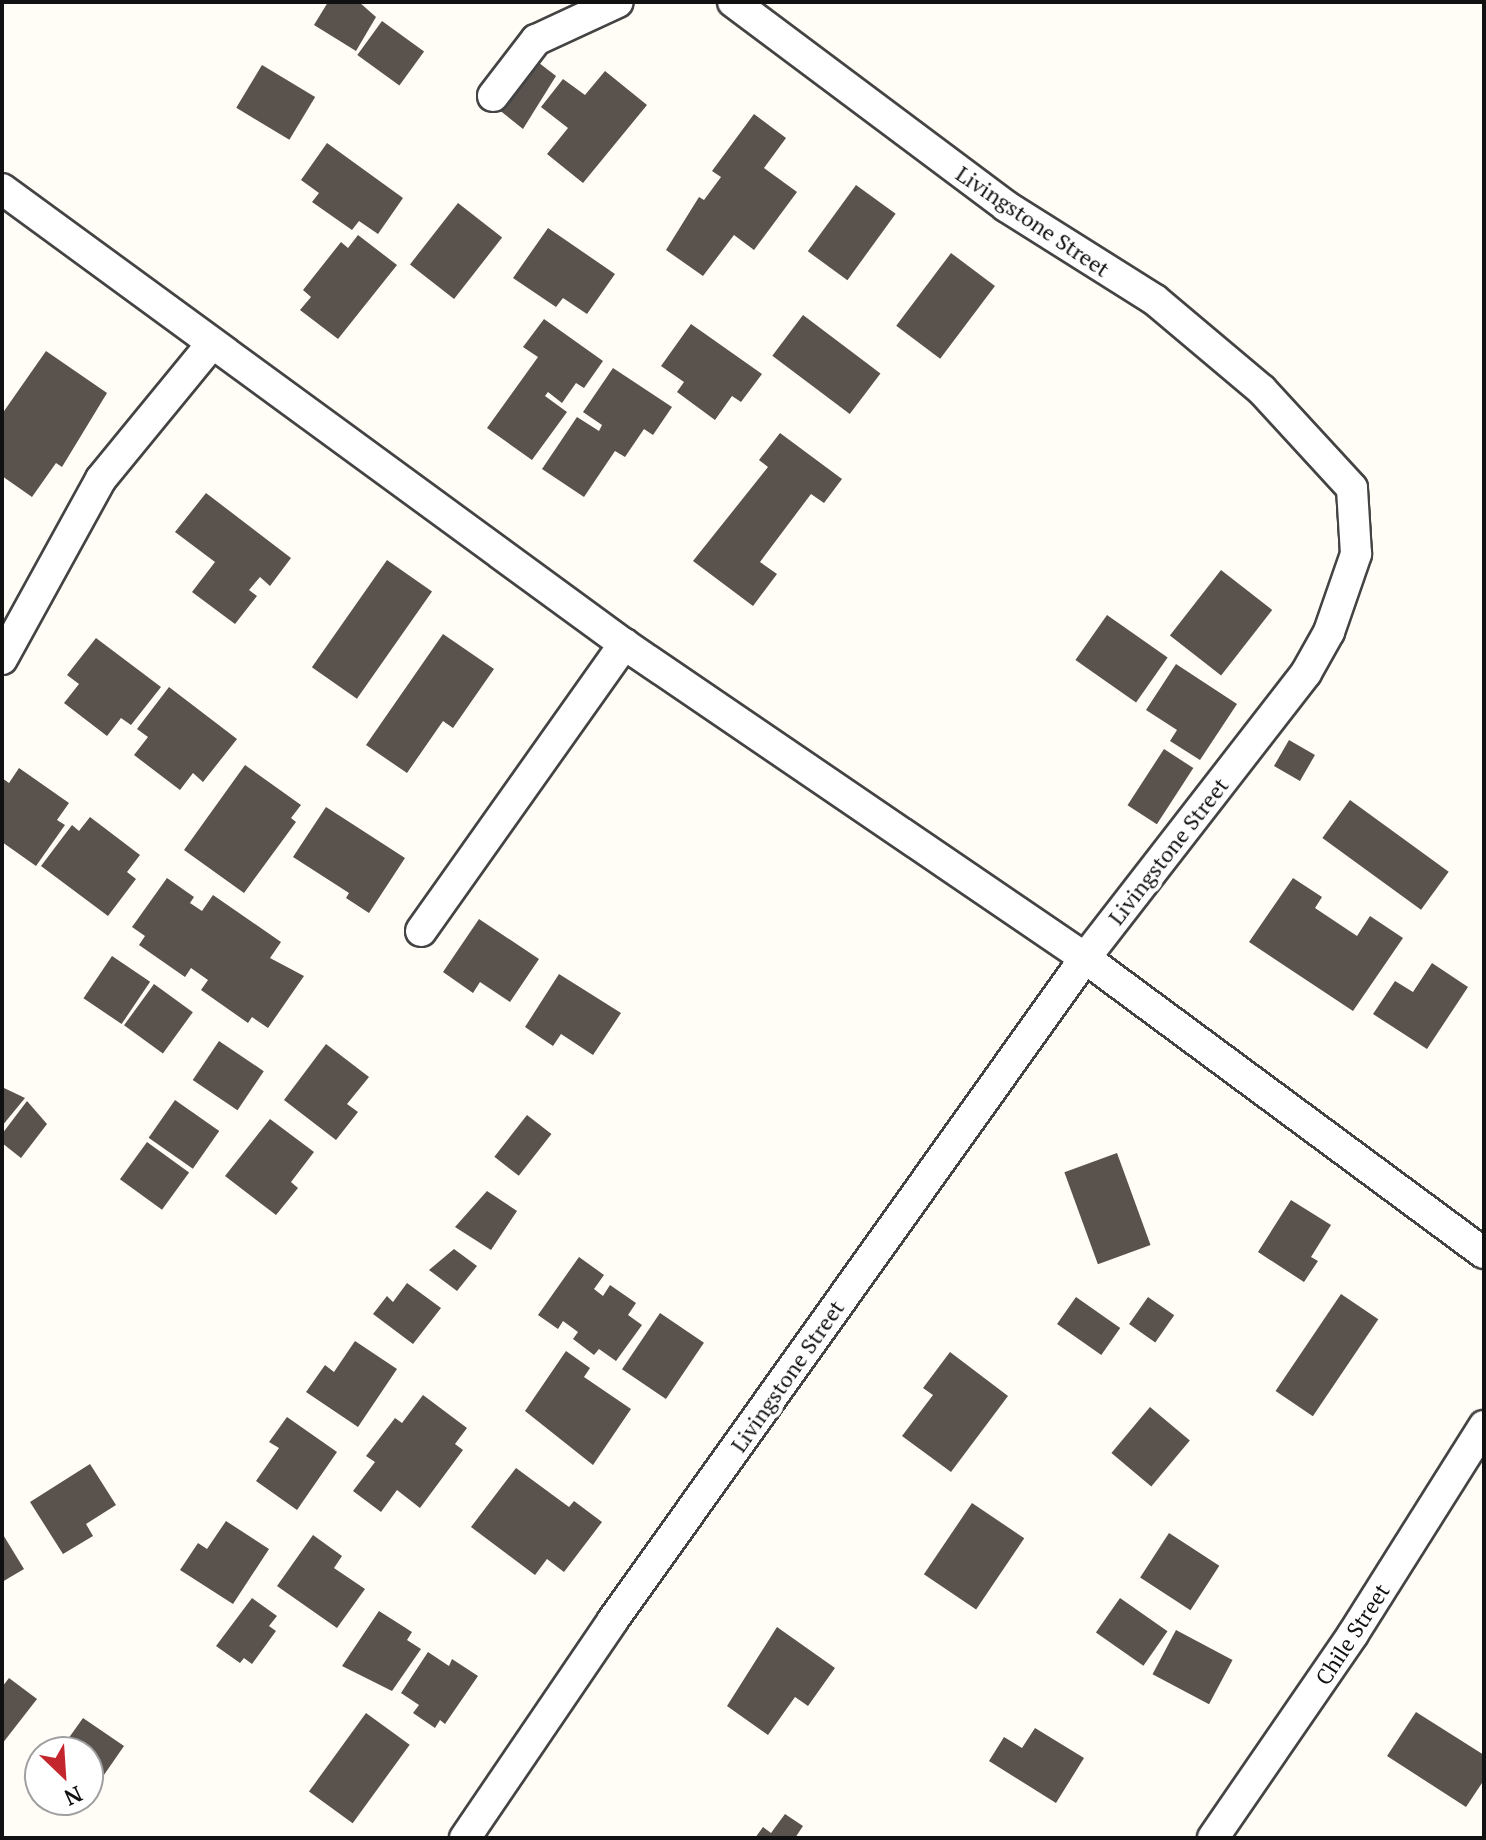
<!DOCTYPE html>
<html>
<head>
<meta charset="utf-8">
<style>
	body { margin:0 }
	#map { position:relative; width:1486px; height:1840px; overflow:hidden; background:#fffdf5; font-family:"PT Serif",serif }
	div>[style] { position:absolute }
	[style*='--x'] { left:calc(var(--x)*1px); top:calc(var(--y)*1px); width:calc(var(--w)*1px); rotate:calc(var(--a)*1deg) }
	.building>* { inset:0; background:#5a524d; transform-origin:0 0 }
	.roads { filter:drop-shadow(2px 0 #444) drop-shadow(-2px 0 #444) drop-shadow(0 2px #444) drop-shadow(0 -2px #444) }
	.minor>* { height:30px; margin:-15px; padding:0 15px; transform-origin:15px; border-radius:15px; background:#fff }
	span { translate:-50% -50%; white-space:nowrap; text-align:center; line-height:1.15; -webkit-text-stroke:8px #fff; paint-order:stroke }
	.street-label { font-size:22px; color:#111 }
	.frame { position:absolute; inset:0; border:4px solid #111; pointer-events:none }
	.north { position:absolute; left:24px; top:1736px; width:80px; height:80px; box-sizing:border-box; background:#fff; border:2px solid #a0a0a0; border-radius:50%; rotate:155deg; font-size:22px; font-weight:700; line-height:32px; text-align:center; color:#111 }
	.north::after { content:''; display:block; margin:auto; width:28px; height:36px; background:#c4262e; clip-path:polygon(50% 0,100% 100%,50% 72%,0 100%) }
</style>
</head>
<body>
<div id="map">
	<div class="building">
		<div style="clip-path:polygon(328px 2px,359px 2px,376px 17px,356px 51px,314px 25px)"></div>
		<div style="left:382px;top:21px;width:52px;height:42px;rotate:36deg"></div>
		<div style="clip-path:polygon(530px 56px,556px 76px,523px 129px,493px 105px)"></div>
		<div style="left:262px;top:65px;width:62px;height:50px;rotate:31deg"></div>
		<div style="clip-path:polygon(605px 71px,647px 105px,583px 183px,547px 154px,568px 128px,541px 107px,563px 79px,585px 95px)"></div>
		<div style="clip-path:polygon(754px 114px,786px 138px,764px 168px,797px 192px,754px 250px,734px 235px,703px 276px,666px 250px,699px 197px,704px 200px,721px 177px,712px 171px)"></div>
		<div style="clip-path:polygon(327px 143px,403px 198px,378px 234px,359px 221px,352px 230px,312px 202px,319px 193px,301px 180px)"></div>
		<div style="left:856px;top:185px;width:49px;height:82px;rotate:36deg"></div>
		<div style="left:458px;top:203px;width:56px;height:78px;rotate:38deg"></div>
		<div style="clip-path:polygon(548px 228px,615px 274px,587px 314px,563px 298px,556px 307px,513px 278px)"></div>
		<div style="clip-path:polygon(358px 235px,397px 265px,338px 339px,300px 310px,311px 297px,303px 290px,341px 242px,348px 248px)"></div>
		<div style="left:951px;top:253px;width:55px;height:91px;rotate:37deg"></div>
		<div style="left:803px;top:315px;width:97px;height:51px;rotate:37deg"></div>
		<div style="clip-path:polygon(544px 319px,603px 361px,584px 388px,576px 383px,562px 403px,548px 392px,545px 396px,567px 412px,532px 460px,487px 428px,538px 357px,523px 347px)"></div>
		<div style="clip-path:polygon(691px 324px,762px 374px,741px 402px,732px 396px,715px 420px,677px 392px,684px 382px,661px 366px)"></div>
		<div style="clip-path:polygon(46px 351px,107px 393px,62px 467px,56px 463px,32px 497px,2px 476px,2px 414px)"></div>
		<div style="clip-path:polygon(613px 368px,672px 407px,653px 435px,644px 429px,625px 457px,615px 451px,584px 497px,542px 469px,577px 417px,599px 431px,602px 425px,583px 412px)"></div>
		<div style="clip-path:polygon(780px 433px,842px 479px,824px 503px,811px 494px,760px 562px,777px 574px,753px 606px,693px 561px,768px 467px,759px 460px)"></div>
		<div style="clip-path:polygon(206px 493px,291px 558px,270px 586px,260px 577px,249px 590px,257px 596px,235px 624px,192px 592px,215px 562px,175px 532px)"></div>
		<div style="left:387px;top:560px;width:55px;height:131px;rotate:35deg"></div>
		<div style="left:1221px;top:570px;width:65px;height:83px;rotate:38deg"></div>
		<div style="left:1107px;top:615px;width:74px;height:55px;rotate:35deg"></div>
		<div style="clip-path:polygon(443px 634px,494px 669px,453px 728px,443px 721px,407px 773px,366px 745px)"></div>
		<div style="clip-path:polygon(96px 638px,161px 687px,131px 725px,121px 718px,107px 736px,64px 703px,79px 684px,67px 675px)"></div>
		<div style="clip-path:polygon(1176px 664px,1237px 704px,1200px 760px,1170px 741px,1177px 730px,1146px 710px)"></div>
		<div style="clip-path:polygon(169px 687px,237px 739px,203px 782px,193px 773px,180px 790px,134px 755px,148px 737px,137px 729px)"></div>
		<div style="left:1289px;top:740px;width:30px;height:30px;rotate:30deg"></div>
		<div style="left:1164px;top:749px;width:35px;height:67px;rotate:33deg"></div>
		<div style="clip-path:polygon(245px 765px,301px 805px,291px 818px,296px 822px,244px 893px,184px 850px)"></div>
		<div style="clip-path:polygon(19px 768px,69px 803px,57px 820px,65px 825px,36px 866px,2px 842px,2px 778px,9px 783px)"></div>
		<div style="left:1350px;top:800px;width:122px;height:47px;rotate:36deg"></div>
		<div style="clip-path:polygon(326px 807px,405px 858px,369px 913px,346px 898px,349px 893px,293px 857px)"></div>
		<div style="clip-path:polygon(90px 817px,140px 855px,127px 872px,136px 879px,108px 916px,41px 866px,72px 825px,79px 831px)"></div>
		<div style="clip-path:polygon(167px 878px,194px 897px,190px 903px,202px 911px,213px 895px,281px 942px,270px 958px,304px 976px,268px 1028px,252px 1017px,248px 1023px,201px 990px,208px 980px,191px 968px,185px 977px,139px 945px,145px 936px,132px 927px)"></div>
		<div style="clip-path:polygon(1293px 878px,1322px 897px,1315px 908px,1357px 936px,1370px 916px,1403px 938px,1353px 1011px,1249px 942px)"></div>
		<div style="clip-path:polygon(479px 919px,539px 959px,510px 1002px,480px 982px,473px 993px,443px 972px)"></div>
		<div style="left:112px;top:956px;width:46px;height:51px;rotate:34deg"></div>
		<div style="clip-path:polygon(1432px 963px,1468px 987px,1427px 1049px,1373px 1014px,1395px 981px,1413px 992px)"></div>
		<div style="clip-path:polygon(559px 974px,621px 1013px,593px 1055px,561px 1034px,553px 1046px,525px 1027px)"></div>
		<div style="left:154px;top:984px;width:48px;height:51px;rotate:36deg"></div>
		<div style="left:219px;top:1041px;width:54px;height:47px;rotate:34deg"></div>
		<div style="clip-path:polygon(326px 1044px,369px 1077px,347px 1104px,358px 1112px,336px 1140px,284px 1100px)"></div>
		<div style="clip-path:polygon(2px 1087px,25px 1098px,2px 1126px)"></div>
		<div style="left:175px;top:1100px;width:54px;height:46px;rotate:35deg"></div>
		<div style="clip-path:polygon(27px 1101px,47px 1124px,21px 1158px,2px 1143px,2px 1134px)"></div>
		<div style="left:527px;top:1115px;width:31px;height:53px;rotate:38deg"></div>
		<div style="clip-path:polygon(270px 1119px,314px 1152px,291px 1182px,298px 1188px,276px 1215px,225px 1176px)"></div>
		<div style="left:147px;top:1142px;width:52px;height:46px;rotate:36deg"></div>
		<div style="left:1117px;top:1153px;width:98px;height:56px;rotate:70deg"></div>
		<div style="clip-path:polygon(487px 1191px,517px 1211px,491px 1250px,455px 1227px)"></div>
		<div style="clip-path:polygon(1291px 1200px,1331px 1225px,1311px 1257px,1318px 1261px,1304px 1282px,1258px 1252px)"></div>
		<div style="clip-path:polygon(454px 1249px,477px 1266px,457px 1291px,429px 1270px)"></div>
		<div style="clip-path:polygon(579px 1257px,604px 1275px,594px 1289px,603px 1296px,610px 1285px,636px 1303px,628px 1315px,642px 1325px,616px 1361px,599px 1349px,594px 1355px,573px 1339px,578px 1332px,563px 1321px,558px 1329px,538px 1315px)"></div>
		<div style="clip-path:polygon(407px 1283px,441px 1308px,413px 1344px,373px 1314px,387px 1296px,393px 1302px)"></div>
		<div style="left:1341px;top:1294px;width:45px;height:117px;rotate:34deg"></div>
		<div style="left:1076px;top:1297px;width:54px;height:33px;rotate:35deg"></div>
		<div style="left:1148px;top:1297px;width:32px;height:33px;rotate:35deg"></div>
		<div style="left:660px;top:1313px;width:53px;height:68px;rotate:34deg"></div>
		<div style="clip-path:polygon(355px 1341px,397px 1369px,358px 1427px,306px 1392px,325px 1365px,334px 1372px)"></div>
		<div style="clip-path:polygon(566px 1351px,590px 1368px,584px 1377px,631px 1409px,593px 1465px,525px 1411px)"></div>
		<div style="clip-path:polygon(950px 1352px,1008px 1396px,951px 1472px,902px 1436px,933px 1395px,923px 1388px)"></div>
		<div style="clip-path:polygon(423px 1395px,467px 1428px,455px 1444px,463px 1450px,420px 1508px,397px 1490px,381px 1512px,353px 1491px,375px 1462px,366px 1456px,395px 1418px,402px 1423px)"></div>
		<div style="left:1150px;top:1407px;width:52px;height:60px;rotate:40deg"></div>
		<div style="clip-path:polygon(287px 1417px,337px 1452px,297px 1510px,256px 1481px,279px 1448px,269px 1442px)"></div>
		<div style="clip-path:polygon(90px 1464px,116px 1505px,86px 1524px,93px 1536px,63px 1554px,30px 1502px)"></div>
		<div style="clip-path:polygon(516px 1468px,569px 1507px,574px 1501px,602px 1522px,564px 1572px,547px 1559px,535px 1575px,471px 1527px)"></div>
		<div style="left:972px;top:1503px;width:63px;height:86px;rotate:34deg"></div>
		<div style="clip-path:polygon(226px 1521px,269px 1549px,233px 1604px,180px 1570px,198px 1543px,207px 1549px)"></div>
		<div style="clip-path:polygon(2px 1533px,24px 1569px,2px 1582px)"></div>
		<div style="left:1169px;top:1533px;width:60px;height:53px;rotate:33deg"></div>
		<div style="clip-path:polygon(313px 1535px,342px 1556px,334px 1568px,365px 1589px,337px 1628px,277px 1586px)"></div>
		<div style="clip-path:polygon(252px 1598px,277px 1616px,269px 1626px,276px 1631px,252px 1664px,244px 1658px,240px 1663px,216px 1646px)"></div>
		<div style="left:1120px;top:1598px;width:58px;height:42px;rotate:35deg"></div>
		<div style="clip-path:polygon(379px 1611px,412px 1632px,407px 1640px,421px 1649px,392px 1691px,342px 1666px)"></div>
		<div style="clip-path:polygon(777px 1627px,835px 1668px,808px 1706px,795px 1697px,768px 1735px,727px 1706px)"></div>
		<div style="left:1176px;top:1630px;width:64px;height:50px;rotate:28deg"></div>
		<div style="clip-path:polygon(428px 1652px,449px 1666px,452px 1659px,478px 1676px,445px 1724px,440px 1720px,435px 1728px,413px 1713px,419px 1705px,401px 1693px)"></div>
		<div style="clip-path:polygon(9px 1678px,37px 1699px,2px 1744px,2px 1687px)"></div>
		<div style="clip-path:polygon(1416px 1712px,1484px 1755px,1484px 1780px,1466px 1807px,1387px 1756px)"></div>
		<div style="left:366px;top:1713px;width:54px;height:97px;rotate:36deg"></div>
		<div style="clip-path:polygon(83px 1718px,124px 1746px,88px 1798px,88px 1752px,43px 1752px,53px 1739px,63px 1746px)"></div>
		<div style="clip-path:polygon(1035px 1728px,1084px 1758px,1056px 1803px,989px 1761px,1004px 1737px,1022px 1748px)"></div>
		<div style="clip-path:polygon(785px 1814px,803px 1826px,795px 1838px,755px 1838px,763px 1827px,771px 1833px)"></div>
	</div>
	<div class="roads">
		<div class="minor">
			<div style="--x:493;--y:96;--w:71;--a:-52.5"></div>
			<div style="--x:536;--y:40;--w:90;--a:-24.9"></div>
			<div style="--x:2;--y:189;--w:771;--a:36.19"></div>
			<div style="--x:624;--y:644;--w:558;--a:34.26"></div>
			<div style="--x:1085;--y:958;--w:496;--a:36.5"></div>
			<div style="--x:2;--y:659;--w:205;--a:-61.2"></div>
			<div style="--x:101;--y:479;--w:172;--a:-50.7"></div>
			<div style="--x:421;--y:931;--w:352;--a:-54.7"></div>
			<div style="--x:465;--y:1838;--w:263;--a:-55.8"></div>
			<div style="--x:613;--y:1620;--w:813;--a:-54.51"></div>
			<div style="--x:1085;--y:958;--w:361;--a:-52.2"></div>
			<div style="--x:1306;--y:673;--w:47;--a:-60.7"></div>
			<div style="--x:1329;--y:632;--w:83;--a:-70.9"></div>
			<div style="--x:1356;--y:554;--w:66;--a:-93.5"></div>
			<div style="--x:1352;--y:488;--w:133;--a:-132.6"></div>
			<div style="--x:1262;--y:390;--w:140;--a:-139.9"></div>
			<div style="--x:1155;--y:300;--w:176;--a:-147.8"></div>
			<div style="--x:1006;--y:206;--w:341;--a:-143.2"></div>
			<div style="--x:1213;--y:1838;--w:247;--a:-55.5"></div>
			<div style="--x:1353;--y:1634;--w:246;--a:-57.8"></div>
		</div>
	</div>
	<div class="street-label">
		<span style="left:1033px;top:221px;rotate:34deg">Livingstone Street</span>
		<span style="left:1168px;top:851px;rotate:-52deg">Livingstone Street</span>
		<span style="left:787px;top:1376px;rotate:-55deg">Livingstone Street</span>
		<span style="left:1352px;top:1634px;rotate:-57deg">Chile Street</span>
	</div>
	<div class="frame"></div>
	<div class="north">N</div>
</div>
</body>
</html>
